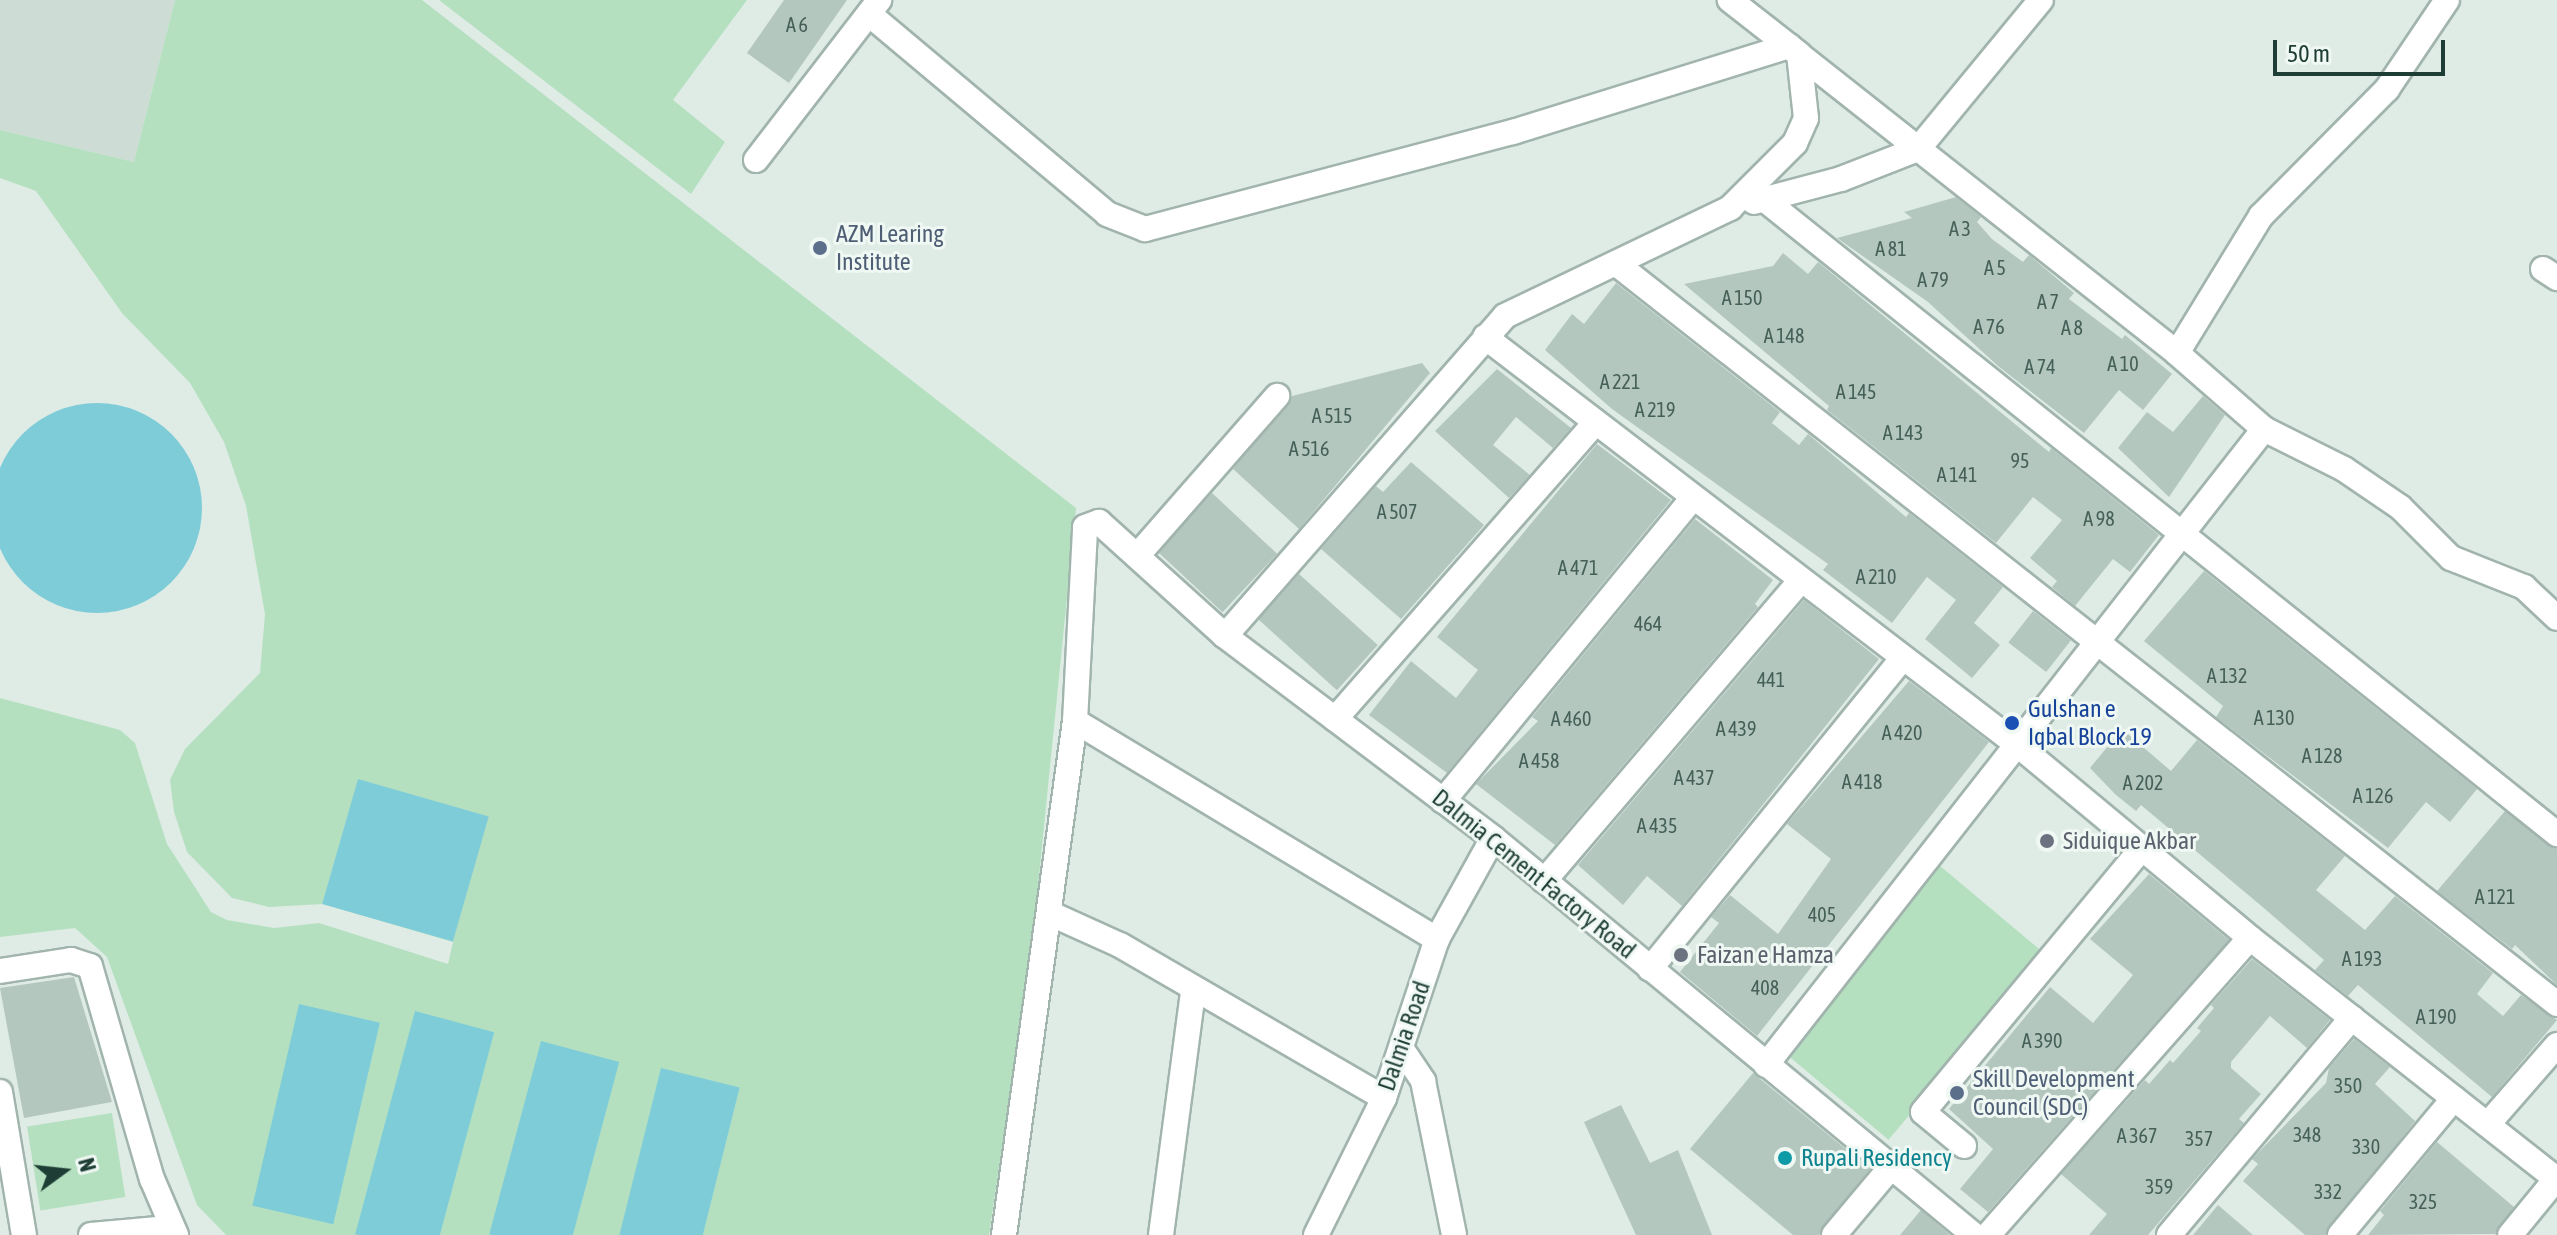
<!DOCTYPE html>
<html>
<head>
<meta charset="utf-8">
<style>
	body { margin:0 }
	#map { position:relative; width:2557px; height:1235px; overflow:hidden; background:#dfece6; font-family:"Asap Condensed",sans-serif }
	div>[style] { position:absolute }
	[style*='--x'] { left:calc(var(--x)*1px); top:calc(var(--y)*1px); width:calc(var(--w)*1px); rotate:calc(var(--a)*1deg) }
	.built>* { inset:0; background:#cddcd5 }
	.green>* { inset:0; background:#b5e0c0; transform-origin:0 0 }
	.water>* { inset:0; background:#7fccd9; transform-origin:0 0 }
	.round { border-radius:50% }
	.building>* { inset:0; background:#b4c7bf; transform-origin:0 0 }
	.roads { filter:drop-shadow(2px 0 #a1b4ad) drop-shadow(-2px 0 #a1b4ad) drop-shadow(0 2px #a1b4ad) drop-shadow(0 -2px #a1b4ad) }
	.minor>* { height:24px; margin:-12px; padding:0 12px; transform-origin:12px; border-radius:12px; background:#fff }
	.dots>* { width:22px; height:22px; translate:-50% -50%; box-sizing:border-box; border:4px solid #f0f8f4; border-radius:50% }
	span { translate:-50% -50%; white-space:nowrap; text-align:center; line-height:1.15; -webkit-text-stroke:6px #f0f8f4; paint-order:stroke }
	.number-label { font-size:20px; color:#446058 }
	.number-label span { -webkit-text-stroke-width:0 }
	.service-label { font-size:24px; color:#4e5e75 }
	.left { translate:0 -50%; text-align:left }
	.transit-label { font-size:24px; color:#164399 }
	.worship-label { font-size:24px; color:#5b616d }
	.street-label { font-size:24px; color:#1e3e35 }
	.culture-label { font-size:24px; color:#0d838f }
	.north { position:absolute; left:24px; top:1131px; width:80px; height:80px; -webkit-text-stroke:6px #f0f8f4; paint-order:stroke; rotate:75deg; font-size:22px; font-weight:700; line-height:32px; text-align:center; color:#1e3e35 }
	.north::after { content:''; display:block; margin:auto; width:28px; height:36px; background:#1e3e35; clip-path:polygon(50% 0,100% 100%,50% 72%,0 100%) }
	.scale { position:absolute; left:2273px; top:40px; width:172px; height:36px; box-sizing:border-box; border:4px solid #1e3e35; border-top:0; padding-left:10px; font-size:24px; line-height:28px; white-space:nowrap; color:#1e3e35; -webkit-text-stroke:6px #f0f8f4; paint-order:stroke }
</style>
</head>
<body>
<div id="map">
	<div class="built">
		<div style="clip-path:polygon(0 0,175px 0,134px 162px,0 130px)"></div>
	</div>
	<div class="green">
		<div style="clip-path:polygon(175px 0,422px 0,1076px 508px,1033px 936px,989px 1235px,226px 1235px,197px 1205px,107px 957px,75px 928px,0 937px,0 698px,120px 730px,135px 743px,167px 844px,211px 912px,227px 920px,274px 928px,319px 923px,448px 964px,453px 942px,323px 904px,269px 907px,232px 898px,187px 852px,174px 812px,170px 780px,185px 749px,260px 673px,265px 614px,246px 506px,224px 442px,190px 383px,122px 313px,36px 191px,0 178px,0 130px,134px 162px)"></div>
		<div style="clip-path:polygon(439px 0,747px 0,673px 100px,725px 142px,691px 194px)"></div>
		<div style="left:1939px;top:865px;width:138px;height:243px;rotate:40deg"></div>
		<div style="left:112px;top:1113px;width:85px;height:86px;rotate:81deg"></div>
	</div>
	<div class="water">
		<div class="round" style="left:-8px;top:403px;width:210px;height:210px"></div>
		<div style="left:358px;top:779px;width:136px;height:130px;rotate:16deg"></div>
		<div style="left:299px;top:1004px;width:83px;height:207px;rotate:13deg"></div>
		<div style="left:415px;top:1011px;width:82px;height:231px;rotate:15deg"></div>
		<div style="left:541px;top:1041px;width:81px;height:200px;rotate:15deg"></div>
		<div style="left:661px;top:1068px;width:81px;height:172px;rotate:14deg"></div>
	</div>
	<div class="building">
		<div style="clip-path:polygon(784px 0,847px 0,789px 83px,747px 53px)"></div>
		<div style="clip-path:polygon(1956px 197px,1981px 217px,1977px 222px,1992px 239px,2023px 262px,2029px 255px,2074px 293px,2069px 299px,2122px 339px,2125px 335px,2172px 374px,2143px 410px,2119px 390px,2084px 433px,1998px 366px,1928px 302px,1837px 238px,1912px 218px,1904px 212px)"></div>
		<div style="clip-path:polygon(1783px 253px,1808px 274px,1818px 262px,2049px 452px,2051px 448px,2159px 535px,2130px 572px,2113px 559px,2075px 606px,2052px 587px,2057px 581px,2030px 558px,2062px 520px,2033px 497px,1996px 543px,1827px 410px,1829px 406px,1684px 284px,1773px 266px)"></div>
		<div style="clip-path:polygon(1616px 283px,1780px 412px,1772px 423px,1799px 445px,1808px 434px,1906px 517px,1909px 513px,2003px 587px,1974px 623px,2000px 645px,1972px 678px,1925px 639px,1956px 600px,1927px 577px,1892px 623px,1823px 570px,1828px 564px,1612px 409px,1545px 350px,1572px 314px,1584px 324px)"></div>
		<div style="clip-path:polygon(1422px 363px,1430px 373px,1299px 529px,1233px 469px,1292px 396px)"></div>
		<div style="clip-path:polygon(1497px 369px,1571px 428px,1553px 448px,1516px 417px,1493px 445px,1530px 475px,1509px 498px,1435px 431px)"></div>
		<div style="clip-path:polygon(2203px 396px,2225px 415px,2169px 497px,2118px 448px,2147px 412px,2173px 432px)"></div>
		<div style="clip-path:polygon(1597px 444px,1671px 500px,1447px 773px,1369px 715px,1411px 661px,1456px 698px,1478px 670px,1437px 637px)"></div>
		<div style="clip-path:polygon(1411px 462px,1484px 525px,1401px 619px,1321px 549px,1376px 486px,1383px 492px)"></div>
		<div style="left:1212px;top:493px;width:89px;height:80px;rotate:43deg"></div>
		<div style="clip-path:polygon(1695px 519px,1773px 580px,1755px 604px,1758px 607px,1555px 845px,1476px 784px,1538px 721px,1532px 717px)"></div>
		<div style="clip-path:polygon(2204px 571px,2477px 789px,2450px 822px,2426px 802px,2388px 848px,2216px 717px,2223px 706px,2144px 641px)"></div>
		<div style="left:1299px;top:574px;width:106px;height:61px;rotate:42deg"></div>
		<div style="clip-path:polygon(1804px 600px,1879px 659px,1682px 906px,1647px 876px,1623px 905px,1578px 865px)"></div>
		<div style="left:2033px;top:611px;width:48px;height:40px;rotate:38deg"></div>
		<div style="clip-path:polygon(1909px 681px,1989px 742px,1757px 1036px,1680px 972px,1719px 923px,1711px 917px,1730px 895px,1778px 934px,1831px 859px,1787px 824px)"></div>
		<div style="clip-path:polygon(2122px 729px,2171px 771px,2197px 740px,2345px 856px,2316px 890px,2365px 930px,2395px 896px,2493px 973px,2477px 994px,2503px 1016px,2521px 995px,2557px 1020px,2492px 1097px,2358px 985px,2348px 996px,2315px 970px,2324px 960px,2265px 909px,2141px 805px,2136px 811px,2116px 795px,2090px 768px)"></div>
		<div style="clip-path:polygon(2505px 811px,2557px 849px,2557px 985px,2515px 945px,2512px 949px,2437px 891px)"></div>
		<div style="clip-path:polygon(2149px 874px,2229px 940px,1988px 1212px,1960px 1189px,1993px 1149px,1949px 1109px,2050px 987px,2093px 1023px,2133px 975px,2090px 939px)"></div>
		<div style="clip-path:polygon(2252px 959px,2330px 1020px,2307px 1048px,2270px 1016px,2231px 1062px,2231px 1068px,2261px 1094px,2239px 1119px,2244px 1123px,2148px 1235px,2089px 1235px,2107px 1214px,2061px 1174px,2145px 1080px,2149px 1084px,2170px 1060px,2173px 1063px,2201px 1031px,2197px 1028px,2214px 1008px,2211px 1005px)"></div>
		<div style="clip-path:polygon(74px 977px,112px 1102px,24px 1118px,0 988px)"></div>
		<div style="clip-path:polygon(2354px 1039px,2390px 1067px,2375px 1084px,2415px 1121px,2325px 1235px,2305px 1235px,2243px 1181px,2258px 1164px,2252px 1159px,2326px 1083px,2329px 1068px)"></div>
		<div style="clip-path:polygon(1753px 1073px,1870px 1169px,1819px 1235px,1793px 1235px,1690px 1149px)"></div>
		<div style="clip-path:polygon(1621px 1105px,1650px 1163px,1678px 1150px,1712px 1235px,1636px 1235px,1584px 1122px)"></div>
		<div style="clip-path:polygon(2437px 1142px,2514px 1207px,2495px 1234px,2368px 1235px,2384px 1215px,2380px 1211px)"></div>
		<div style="clip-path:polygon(2218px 1205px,2253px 1235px,2193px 1235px)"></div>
		<div style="clip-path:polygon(1921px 1210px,1950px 1235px,1900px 1235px)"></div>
	</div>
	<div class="roads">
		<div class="minor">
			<div style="--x:869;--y:14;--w:311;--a:40"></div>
			<div style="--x:1107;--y:214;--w:41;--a:21.5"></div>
			<div style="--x:1145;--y:229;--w:381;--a:-14.8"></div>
			<div style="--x:1513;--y:132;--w:289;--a:-17.3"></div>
			<div style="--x:756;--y:160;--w:202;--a:-52.4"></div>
			<div style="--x:1765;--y:200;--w:1015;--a:38.68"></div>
			<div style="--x:1754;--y:202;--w:90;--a:-14.8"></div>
			<div style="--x:1841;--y:179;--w:83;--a:-21.3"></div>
			<div style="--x:1918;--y:149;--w:193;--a:-50.5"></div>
			<div style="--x:1618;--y:265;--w:1195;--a:38.2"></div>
			<div style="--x:2543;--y:269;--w:17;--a:33"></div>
			<div style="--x:1485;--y:337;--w:673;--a:37.45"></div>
			<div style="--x:2019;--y:746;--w:300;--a:39.7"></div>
			<div style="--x:2250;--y:938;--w:391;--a:38.2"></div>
			<div style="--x:2177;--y:353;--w:161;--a:-58.5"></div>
			<div style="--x:2261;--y:216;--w:179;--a:-45.2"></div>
			<div style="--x:2387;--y:89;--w:107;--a:-56"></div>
			<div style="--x:2264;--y:429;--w:89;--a:26.6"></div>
			<div style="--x:2344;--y:469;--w:68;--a:34.2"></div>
			<div style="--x:2400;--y:507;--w:72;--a:45"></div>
			<div style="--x:2451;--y:558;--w:79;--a:21.7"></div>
			<div style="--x:2524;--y:587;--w:45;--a:43.2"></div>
			<div style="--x:1137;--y:556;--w:213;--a:-48.8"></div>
			<div style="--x:1225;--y:636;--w:425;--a:-48.8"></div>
			<div style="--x:1505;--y:316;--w:250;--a:-25.6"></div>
			<div style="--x:1730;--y:208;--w:92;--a:-45"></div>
			<div style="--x:1795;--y:143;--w:27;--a:-66"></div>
			<div style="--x:1806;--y:118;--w:64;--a:-96.2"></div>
			<div style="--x:1799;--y:54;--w:88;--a:-142"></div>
			<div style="--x:1335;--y:719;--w:394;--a:-48.7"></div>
			<div style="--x:1075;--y:721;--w:423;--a:31.1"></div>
			<div style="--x:1443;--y:801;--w:391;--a:-50.5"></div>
			<div style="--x:1544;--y:881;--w:394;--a:-49.5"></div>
			<div style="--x:1049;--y:913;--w:78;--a:24.3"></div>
			<div style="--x:1120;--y:945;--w:305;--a:30.1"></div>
			<div style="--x:1650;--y:969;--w:401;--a:-50.9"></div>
			<div style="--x:0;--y:971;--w:72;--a:-8.8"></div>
			<div style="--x:71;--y:960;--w:20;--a:18"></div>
			<div style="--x:90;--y:966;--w:222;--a:73.8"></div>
			<div style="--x:152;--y:1179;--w:61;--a:66.8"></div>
			<div style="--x:1401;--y:1048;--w:40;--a:56"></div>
			<div style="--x:1423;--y:1081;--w:157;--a:78.6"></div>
			<div style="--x:1766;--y:1065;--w:808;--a:-51.94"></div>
			<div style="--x:2264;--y:429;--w:116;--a:-138.9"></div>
			<div style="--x:2177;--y:353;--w:482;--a:-141.7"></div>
			<div style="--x:0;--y:1092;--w:145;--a:80.5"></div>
			<div style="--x:2488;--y:1124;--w:105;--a:-48.9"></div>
			<div style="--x:1964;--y:1146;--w:53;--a:-140.3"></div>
			<div style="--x:1923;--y:1112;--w:342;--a:-50.3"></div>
			<div style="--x:91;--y:1235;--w:78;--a:-5.1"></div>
			<div style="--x:1004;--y:1235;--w:519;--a:-82.14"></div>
			<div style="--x:1075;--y:721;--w:194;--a:-87"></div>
			<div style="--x:1085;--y:527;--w:15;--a:-20"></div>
			<div style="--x:1099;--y:522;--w:170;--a:42.1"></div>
			<div style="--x:1225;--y:636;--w:336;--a:37"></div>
			<div style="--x:1493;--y:838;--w:624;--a:39.54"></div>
			<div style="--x:1161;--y:1235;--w:246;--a:-82.5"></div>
			<div style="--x:1316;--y:1235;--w:153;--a:-63.6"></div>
			<div style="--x:1384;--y:1098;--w:168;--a:-71.6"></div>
			<div style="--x:1437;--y:939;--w:115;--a:-61"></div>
			<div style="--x:1834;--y:1235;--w:89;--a:-50"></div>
			<div style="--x:1988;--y:1235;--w:396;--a:-48.6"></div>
			<div style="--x:2169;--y:1235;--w:284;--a:-49.9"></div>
			<div style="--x:2340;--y:1235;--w:178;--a:-50.2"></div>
			<div style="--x:2510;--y:1235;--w:72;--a:-50.6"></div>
		</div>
	</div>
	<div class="dots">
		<div style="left:820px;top:248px;background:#5c6f8a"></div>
		<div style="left:2012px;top:723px;background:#1a4fb4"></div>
		<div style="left:2047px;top:841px;background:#6b7280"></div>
		<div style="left:1681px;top:955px;background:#6b7280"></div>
		<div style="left:1957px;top:1093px;background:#5c6f8a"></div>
		<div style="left:1785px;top:1158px;background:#0f9aa8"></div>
	</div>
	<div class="number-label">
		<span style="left:797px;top:24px">A 6</span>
		<span style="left:1960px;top:228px">A 3</span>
		<span style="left:1891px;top:248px">A 81</span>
		<span style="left:1995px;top:267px">A 5</span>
		<span style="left:1933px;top:279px">A 79</span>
		<span style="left:1742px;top:297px">A 150</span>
		<span style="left:2048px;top:301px">A 7</span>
		<span style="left:1989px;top:326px">A 76</span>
		<span style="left:2072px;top:327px">A 8</span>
		<span style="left:1784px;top:335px">A 148</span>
		<span style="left:2123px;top:363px">A 10</span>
		<span style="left:2040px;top:366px">A 74</span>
		<span style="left:1620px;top:381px">A 221</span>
		<span style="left:1856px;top:391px">A 145</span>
		<span style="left:1655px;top:409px">A 219</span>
		<span style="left:1332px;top:415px">A 515</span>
		<span style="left:1903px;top:432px">A 143</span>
		<span style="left:1309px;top:448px">A 516</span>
		<span style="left:2020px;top:460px">95</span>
		<span style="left:1957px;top:474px">A 141</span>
		<span style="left:1397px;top:511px">A 507</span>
		<span style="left:2099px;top:518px">A 98</span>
		<span style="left:1578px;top:567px">A 471</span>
		<span style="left:1876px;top:576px">A 210</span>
		<span style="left:1648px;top:623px">464</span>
		<span style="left:2227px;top:675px">A 132</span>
		<span style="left:1771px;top:679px">441</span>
		<span style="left:2274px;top:717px">A 130</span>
		<span style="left:1571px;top:718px">A 460</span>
		<span style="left:1736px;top:728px">A 439</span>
		<span style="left:1902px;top:732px">A 420</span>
		<span style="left:2322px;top:755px">A 128</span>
		<span style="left:1539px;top:760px">A 458</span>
		<span style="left:1694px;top:777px">A 437</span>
		<span style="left:1862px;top:781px">A 418</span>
		<span style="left:2143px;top:782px">A 202</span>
		<span style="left:2373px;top:795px">A 126</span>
		<span style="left:1657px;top:825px">A 435</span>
		<span style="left:2495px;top:896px">A 121</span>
		<span style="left:1822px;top:914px">405</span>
		<span style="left:2362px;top:958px">A 193</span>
		<span style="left:1765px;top:987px">408</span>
		<span style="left:2436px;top:1016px">A 190</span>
		<span style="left:2042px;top:1040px">A 390</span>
		<span style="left:2348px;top:1085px">350</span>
		<span style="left:2307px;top:1134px">348</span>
		<span style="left:2137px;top:1135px">A 367</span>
		<span style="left:2199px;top:1138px">357</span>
		<span style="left:2366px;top:1146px">330</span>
		<span style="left:2159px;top:1186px">359</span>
		<span style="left:2328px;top:1191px">332</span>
		<span style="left:2423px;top:1201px">325</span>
	</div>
	<div class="service-label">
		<span class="left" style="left:836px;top:248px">AZM Learing<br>Institute</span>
		<span class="left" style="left:1973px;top:1093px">Skill Development<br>Council (SDC)</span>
	</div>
	<div class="transit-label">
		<span class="left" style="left:2028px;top:723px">Gulshan e<br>Iqbal Block 19</span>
	</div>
	<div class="worship-label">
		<span class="left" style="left:2063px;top:841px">Siduique Akbar</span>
		<span class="left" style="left:1697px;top:955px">Faizan e Hamza</span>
	</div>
	<div class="street-label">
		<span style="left:1534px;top:874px;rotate:39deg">Dalmia Cement Factory Road</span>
		<span style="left:1404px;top:1036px;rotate:-71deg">Dalmia Road</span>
	</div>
	<div class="culture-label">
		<span class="left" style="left:1801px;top:1158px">Rupali Residency</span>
	</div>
	<div class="north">N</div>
	<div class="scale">50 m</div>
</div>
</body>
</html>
